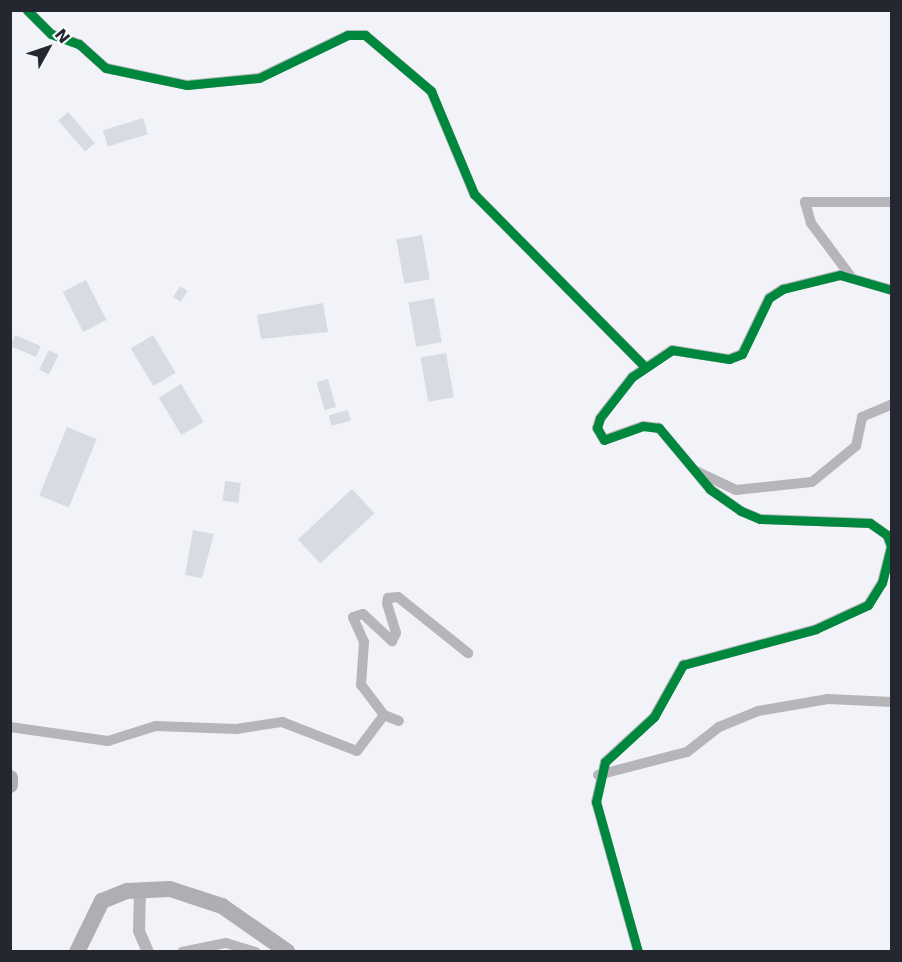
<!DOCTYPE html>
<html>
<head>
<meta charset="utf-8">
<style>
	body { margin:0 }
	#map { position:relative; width:902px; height:962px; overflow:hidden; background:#f2f3f8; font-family:"DejaVu Sans",sans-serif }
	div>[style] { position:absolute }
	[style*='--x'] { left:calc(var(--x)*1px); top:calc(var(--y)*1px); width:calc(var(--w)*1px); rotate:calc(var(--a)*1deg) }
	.building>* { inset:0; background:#d8dce2; transform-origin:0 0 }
	.minor>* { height:10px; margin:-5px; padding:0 5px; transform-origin:5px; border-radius:5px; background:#b6b6ba }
	.tertiary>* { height:12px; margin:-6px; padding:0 6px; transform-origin:6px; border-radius:6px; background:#b6b6ba }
	.primary>* { height:16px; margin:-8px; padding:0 8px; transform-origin:8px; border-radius:8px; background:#afaeb2 }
	.cycleway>* { height:9px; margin:-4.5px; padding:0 4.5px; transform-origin:4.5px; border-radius:4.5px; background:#00873e }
	span { translate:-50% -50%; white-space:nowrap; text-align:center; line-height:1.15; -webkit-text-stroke:4.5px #fff; paint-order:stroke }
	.frame { position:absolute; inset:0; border:12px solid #24272f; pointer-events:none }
	.north { position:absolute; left:18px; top:18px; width:60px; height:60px; -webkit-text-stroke:4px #fff; paint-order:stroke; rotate:50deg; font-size:16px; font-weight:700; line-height:24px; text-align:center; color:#24272f }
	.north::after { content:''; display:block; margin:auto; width:21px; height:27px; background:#24272f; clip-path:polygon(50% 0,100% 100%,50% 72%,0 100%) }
</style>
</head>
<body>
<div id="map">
	<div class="building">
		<div style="left:68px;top:112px;width:41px;height:13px;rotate:49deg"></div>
		<div style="left:143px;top:118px;width:17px;height:42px;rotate:73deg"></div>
		<div style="left:422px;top:235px;width:45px;height:26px;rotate:80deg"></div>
		<div style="left:86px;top:280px;width:45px;height:26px;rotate:63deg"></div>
		<div style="left:180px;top:286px;width:9px;height:13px;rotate:32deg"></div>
		<div style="left:434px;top:298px;width:45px;height:26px;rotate:80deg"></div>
		<div style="clip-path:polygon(323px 303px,328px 332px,261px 339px,257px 315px)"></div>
		<div style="left:15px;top:335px;width:28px;height:12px;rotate:23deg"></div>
		<div style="left:153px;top:335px;width:44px;height:26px;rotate:59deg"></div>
		<div style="left:49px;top:350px;width:11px;height:22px;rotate:27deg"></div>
		<div style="left:446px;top:353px;width:45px;height:26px;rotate:80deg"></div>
		<div style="left:328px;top:379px;width:29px;height:12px;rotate:74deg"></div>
		<div style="left:181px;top:384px;width:44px;height:26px;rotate:59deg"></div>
		<div style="left:348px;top:410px;width:11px;height:20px;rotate:75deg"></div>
		<div style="left:67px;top:427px;width:32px;height:74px;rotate:22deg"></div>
		<div style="left:225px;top:481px;width:16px;height:20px;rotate:7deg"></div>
		<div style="left:352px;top:489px;width:33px;height:74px;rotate:47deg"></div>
		<div style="clip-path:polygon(193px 530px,214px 534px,202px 578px,185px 575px)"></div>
	</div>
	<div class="minor">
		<div style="--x:27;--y:10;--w:34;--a:45"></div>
		<div style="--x:51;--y:34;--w:30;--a:20"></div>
		<div style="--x:79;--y:44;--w:36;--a:42"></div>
		<div style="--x:106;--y:68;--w:83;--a:11.9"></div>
		<div style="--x:187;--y:85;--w:72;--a:-5.6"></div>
		<div style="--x:259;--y:78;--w:99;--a:-25.8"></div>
		<div style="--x:348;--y:35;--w:17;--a:0"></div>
		<div style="--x:365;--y:35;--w:87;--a:40.3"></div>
		<div style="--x:431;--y:91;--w:112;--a:67.3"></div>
		<div style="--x:474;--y:194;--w:243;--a:45.3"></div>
		<div style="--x:852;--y:278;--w:69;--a:-126.7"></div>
		<div style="--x:811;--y:223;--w:22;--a:-106"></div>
		<div style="--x:805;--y:202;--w:87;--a:0"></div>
		<div style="--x:696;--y:471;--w:44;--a:25.4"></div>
		<div style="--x:736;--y:490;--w:76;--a:-6"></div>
		<div style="--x:812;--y:482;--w:57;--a:-39.3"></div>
		<div style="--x:856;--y:446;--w:30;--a:-78"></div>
		<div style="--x:862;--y:417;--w:33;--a:-23"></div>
		<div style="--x:384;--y:715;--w:16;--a:22"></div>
		<div style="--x:10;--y:727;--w:99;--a:8.1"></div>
		<div style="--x:108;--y:741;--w:50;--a:-17.4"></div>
		<div style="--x:156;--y:726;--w:80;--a:2.1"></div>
		<div style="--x:236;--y:729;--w:47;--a:-8.7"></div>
		<div style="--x:282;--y:722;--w:80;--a:21.1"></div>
		<div style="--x:357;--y:751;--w:45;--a:-53.1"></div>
		<div style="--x:384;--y:715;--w:38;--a:-127"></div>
		<div style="--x:361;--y:685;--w:43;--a:-86"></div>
		<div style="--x:364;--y:642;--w:27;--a:-114"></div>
		<div style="--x:353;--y:617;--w:10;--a:-17"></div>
		<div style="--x:363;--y:614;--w:40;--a:43"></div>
		<div style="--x:392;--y:641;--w:9;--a:-63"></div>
		<div style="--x:396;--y:633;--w:30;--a:-107"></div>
		<div style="--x:387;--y:604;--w:6;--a:-81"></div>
		<div style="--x:388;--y:598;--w:10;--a:-6"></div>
		<div style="--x:398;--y:597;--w:90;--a:38.7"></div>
		<div style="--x:598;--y:775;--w:92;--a:-14.5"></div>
		<div style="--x:687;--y:752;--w:41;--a:-38"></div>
		<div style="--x:719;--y:727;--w:42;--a:-22.3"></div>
		<div style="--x:758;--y:711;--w:71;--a:-9.7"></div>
		<div style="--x:828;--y:699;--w:64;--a:2.7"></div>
		<div style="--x:182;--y:952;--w:45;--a:-11.6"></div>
		<div style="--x:226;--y:943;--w:31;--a:17"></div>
		<div style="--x:638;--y:952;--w:156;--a:-105.6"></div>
		<div style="--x:596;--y:802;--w:41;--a:-77.3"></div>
		<div style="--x:605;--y:762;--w:67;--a:-42.6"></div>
		<div style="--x:654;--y:717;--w:60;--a:-60.9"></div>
		<div style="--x:683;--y:665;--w:138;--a:-15.1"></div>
		<div style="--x:816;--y:629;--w:57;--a:-24.8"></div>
		<div style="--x:868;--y:605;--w:26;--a:-58"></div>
		<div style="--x:882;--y:583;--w:38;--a:-76"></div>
		<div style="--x:891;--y:546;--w:12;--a:-110"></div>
		<div style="--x:887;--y:535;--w:21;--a:-145"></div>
		<div style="--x:870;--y:523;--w:110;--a:-177.9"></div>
		<div style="--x:760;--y:519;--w:21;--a:-157"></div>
		<div style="--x:741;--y:511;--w:38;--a:-145"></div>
		<div style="--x:710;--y:489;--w:80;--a:-129.9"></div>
		<div style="--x:659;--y:428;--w:16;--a:-173"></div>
		<div style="--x:643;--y:426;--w:41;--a:160.3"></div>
		<div style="--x:604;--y:440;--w:14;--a:-120"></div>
		<div style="--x:597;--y:428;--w:10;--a:-73"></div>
		<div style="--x:600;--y:418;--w:52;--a:-52"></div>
		<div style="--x:632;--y:377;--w:48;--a:-34"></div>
		<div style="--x:672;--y:350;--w:58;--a:9"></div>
		<div style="--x:729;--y:359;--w:14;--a:-21"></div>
		<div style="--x:742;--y:354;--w:62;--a:-64.3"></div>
		<div style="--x:769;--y:298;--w:17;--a:-33"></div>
		<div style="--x:783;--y:289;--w:59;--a:-13.8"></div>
		<div style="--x:840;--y:275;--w:54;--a:16.1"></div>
	</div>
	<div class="tertiary">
		<div style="--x:140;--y:890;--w:41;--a:91.4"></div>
		<div style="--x:139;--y:931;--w:23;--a:67"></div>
	</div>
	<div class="primary">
		<div style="--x:10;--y:778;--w:7;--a:90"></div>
		<div style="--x:77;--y:952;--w:57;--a:-63.9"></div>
		<div style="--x:102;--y:901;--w:27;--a:-22"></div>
		<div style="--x:127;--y:891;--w:43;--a:-2.7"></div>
		<div style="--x:170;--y:889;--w:55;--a:18.1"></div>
		<div style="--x:222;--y:906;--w:80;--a:34.9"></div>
	</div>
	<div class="cycleway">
		<div style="--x:27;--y:10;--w:34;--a:45"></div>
		<div style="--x:51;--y:34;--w:30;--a:20"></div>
		<div style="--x:79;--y:44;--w:36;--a:42"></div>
		<div style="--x:106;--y:68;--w:83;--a:11.9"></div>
		<div style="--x:187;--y:85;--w:72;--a:-5.6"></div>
		<div style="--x:259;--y:78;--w:99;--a:-25.8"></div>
		<div style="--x:348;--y:35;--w:17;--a:0"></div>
		<div style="--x:365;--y:35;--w:87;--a:40.3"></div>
		<div style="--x:431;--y:91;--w:112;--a:67.3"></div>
		<div style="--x:474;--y:194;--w:243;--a:45.3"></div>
		<div style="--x:638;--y:952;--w:156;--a:-105.6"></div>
		<div style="--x:596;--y:802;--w:41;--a:-77.3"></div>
		<div style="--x:605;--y:762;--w:67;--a:-42.6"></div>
		<div style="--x:654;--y:717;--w:60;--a:-60.9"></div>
		<div style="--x:683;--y:665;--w:138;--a:-15.1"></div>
		<div style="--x:816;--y:629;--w:57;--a:-24.8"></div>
		<div style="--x:868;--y:605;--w:26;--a:-58"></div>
		<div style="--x:882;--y:583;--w:38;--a:-76"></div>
		<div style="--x:891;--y:546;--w:12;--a:-110"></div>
		<div style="--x:887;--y:535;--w:21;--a:-145"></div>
		<div style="--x:870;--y:523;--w:110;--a:-177.9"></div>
		<div style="--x:760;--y:519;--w:21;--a:-157"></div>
		<div style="--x:741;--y:511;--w:38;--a:-145"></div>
		<div style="--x:710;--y:489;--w:80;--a:-129.9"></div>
		<div style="--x:659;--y:428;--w:16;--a:-173"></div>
		<div style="--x:643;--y:426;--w:41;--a:160.3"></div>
		<div style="--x:604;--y:440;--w:14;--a:-120"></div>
		<div style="--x:597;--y:428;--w:10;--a:-73"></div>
		<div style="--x:600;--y:418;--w:52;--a:-52"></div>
		<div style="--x:632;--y:377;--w:48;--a:-34"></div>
		<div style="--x:672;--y:350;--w:58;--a:9"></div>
		<div style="--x:729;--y:359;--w:14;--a:-21"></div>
		<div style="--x:742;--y:354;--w:62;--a:-64.3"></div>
		<div style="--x:769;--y:298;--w:17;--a:-33"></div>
		<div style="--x:783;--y:289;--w:59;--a:-13.8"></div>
		<div style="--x:840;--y:275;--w:54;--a:16.1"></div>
	</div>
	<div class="frame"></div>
	<div class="north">N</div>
</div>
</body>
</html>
